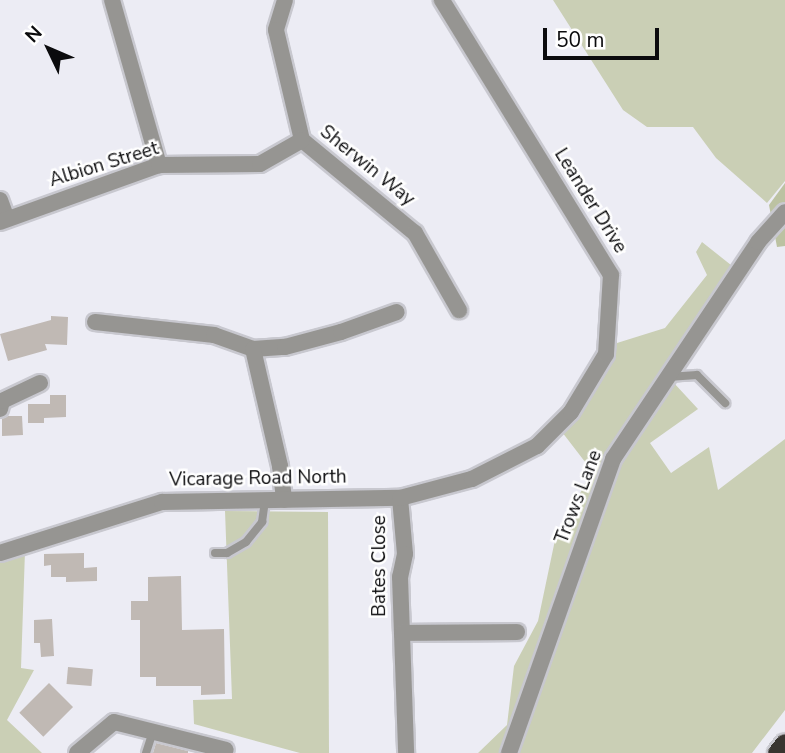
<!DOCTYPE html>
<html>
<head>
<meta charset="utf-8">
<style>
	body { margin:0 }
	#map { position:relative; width:785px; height:753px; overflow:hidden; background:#ececf4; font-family:"Nunito Sans",sans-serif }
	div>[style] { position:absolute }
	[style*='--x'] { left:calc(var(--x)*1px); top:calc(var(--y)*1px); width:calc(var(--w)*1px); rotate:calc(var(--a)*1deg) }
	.green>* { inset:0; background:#cacfb5 }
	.forest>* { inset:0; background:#bcc2a2 }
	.building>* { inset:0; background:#c0b9b4; transform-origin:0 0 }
	.roads { filter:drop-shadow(2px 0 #c8c8cf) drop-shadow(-2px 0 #c8c8cf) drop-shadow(0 2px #c8c8cf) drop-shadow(0 -2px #c8c8cf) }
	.lane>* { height:8px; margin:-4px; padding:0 4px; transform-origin:4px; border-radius:4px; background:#969592 }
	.street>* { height:16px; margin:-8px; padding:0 8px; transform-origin:8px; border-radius:8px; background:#969592 }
	.highway>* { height:21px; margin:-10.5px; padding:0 10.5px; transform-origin:10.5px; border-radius:10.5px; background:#383530 }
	span { translate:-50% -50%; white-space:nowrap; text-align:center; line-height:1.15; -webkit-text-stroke:5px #fff; paint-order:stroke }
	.street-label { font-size:19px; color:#0b0b0d }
	.north { position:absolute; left:14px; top:14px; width:70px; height:70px; -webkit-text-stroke:5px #fff; paint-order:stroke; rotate:314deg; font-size:19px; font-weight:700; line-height:28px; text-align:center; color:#0b0b0d }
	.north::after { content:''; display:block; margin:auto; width:24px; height:32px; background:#0b0b0d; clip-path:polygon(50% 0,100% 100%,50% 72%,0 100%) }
	.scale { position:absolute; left:543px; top:28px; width:116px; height:32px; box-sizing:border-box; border:4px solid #0b0b0d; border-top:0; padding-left:9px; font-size:21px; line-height:24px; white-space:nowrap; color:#0b0b0d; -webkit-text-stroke:5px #fff; paint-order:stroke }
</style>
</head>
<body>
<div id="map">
	<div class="green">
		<div style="clip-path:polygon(553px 0,785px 0,785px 181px,767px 203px,716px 158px,693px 127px,647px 127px,623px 110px)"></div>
		<div style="clip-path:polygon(702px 242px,736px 269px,673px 382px,698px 409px,650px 443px,671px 473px,709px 447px,718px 490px,785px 439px,785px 710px,752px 753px,478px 753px,507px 725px,514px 666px,538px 621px,555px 540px,592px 471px,562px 432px,617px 343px,665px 328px,707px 275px,696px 252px)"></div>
		<div style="clip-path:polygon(225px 511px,328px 512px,329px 753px,300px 753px,194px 724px,193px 700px,232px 699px)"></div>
		<div style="clip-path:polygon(25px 551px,21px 668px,34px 670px,7px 720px,42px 753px,0 753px,0 559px)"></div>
	</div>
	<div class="forest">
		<div style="clip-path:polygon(785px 183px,785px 246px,777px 247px,769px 205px)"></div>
	</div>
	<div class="building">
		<div style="clip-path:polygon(51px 316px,68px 317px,67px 345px,45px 344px,47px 350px,8px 361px,0 334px,51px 320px)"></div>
		<div style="clip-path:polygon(50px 395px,66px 395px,66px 417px,44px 418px,44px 423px,28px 423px,28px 404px,50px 404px)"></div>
		<div style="clip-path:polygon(8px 416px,22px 416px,23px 435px,2px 436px,2px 419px)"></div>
		<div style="clip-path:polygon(84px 553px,84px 568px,97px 567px,97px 581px,66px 582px,66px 577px,51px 577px,51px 565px,44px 566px,44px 554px)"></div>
		<div style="clip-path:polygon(181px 576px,182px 630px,224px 629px,225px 694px,201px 695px,201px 686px,156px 686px,156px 677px,140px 677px,140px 620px,131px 620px,131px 601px,148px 601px,148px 577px)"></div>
		<div style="clip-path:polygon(52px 619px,54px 656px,41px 657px,40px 643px,34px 643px,34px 620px)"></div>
		<div style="left:68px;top:667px;width:25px;height:17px;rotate:5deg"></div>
		<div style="left:49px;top:683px;width:34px;height:42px;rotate:45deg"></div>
		<div style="clip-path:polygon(156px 743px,188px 751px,188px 753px,153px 753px)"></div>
	</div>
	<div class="roads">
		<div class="lane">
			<div style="--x:668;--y:377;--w:29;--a:-4"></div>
			<div style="--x:697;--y:375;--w:40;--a:45"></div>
			<div style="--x:215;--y:553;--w:12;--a:0"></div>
			<div style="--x:227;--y:553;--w:22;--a:-30"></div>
			<div style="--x:246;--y:542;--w:26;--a:-51"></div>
			<div style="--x:262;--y:522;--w:22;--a:-82"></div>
			<div style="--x:146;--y:753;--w:22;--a:-72"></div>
		</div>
		<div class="street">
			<div style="--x:112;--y:0;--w:172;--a:74.1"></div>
			<div style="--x:285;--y:0;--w:31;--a:107"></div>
			<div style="--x:276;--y:30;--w:113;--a:76.7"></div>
			<div style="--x:302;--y:140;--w:146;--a:39.5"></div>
			<div style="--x:415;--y:233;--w:89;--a:60.3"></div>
			<div style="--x:0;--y:200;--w:20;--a:70"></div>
			<div style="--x:0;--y:222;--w:169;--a:-19.7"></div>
			<div style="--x:159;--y:165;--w:101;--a:-0.6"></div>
			<div style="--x:260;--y:164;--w:48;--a:-29.7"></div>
			<div style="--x:95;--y:322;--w:120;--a:6.2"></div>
			<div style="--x:214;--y:335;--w:41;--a:19.7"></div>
			<div style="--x:253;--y:349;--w:32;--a:-4"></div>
			<div style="--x:285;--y:347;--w:58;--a:-15"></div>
			<div style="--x:341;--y:332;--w:59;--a:-19.7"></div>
			<div style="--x:253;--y:349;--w:120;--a:77"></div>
			<div style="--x:280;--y:466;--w:34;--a:83"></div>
			<div style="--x:0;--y:409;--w:8;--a:-76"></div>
			<div style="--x:2;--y:401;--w:42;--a:-25.3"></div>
			<div style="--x:400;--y:498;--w:56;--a:84.9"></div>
			<div style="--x:405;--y:554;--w:24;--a:102"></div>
			<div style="--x:400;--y:577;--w:176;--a:88"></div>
			<div style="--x:0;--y:553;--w:170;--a:-17.5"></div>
			<div style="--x:162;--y:502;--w:238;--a:-1"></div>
			<div style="--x:400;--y:498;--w:74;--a:-14.8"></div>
			<div style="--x:472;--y:479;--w:73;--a:-26.9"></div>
			<div style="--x:537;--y:446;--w:48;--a:-45"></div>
			<div style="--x:571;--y:412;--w:68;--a:-58.9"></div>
			<div style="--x:606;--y:354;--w:79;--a:-86.4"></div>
			<div style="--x:611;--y:275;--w:323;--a:-121.6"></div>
			<div style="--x:402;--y:633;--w:115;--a:-0.5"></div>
			<div style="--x:77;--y:753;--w:48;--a:-40"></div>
			<div style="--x:114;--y:722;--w:115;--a:14"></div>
			<div style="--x:509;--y:753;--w:312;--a:-70.5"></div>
			<div style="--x:613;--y:459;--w:261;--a:-56.2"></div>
			<div style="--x:758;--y:242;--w:40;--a:-48"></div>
		</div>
		<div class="highway">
			<div style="--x:778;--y:753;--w:11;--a:-52"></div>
		</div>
	</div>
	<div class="street-label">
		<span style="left:104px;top:165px;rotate:-17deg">Albion Street</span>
		<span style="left:367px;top:166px;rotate:39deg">Sherwin Way</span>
		<span style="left:590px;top:201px;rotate:58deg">Leander Drive</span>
		<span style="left:258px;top:479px;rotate:-1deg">Vicarage Road North</span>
		<span style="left:579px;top:497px;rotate:-69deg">Trows Lane</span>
		<span style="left:380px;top:566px;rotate:-90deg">Bates Close</span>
	</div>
	<div class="north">N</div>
	<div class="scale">50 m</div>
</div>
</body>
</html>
